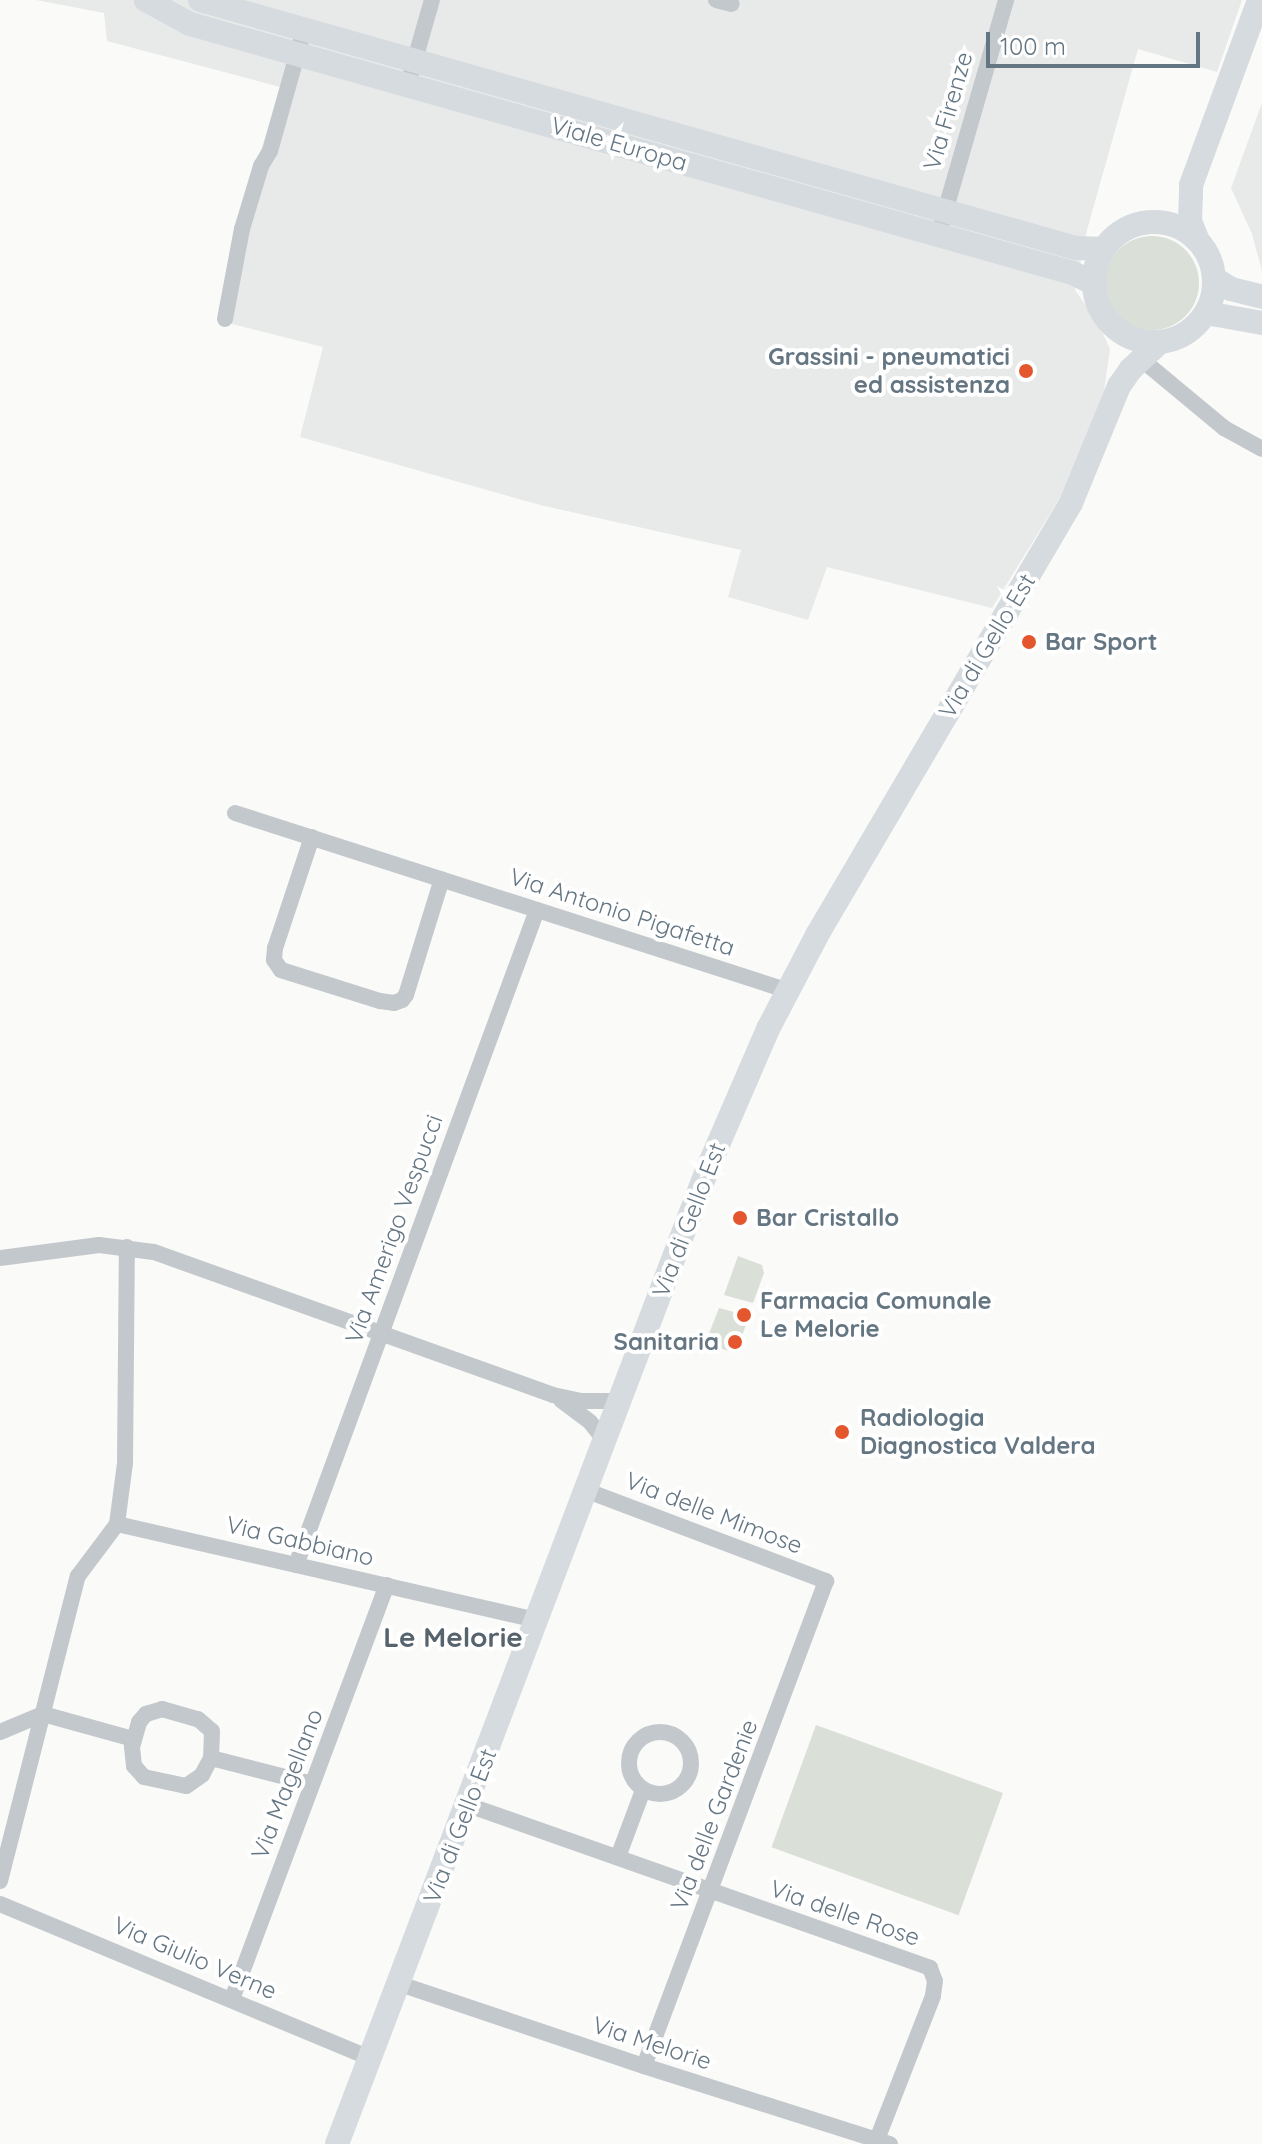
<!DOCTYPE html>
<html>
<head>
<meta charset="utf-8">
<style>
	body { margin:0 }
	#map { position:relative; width:1262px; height:2144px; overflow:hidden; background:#fafaf8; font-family:Quicksand,sans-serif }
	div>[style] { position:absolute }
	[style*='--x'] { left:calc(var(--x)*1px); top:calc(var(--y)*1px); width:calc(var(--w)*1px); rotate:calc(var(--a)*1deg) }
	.built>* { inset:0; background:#e8e9e9 }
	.green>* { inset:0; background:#dadfd7; transform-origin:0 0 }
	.round { border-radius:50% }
	.street>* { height:16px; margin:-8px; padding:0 8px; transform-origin:8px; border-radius:8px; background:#c3c8cc }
	.street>.ring { margin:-8px; padding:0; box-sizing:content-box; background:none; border:16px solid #c3c8cc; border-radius:50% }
	.secondary>* { height:24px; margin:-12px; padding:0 12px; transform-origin:12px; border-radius:12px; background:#d6dbdf }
	.secondary>.ring { margin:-12px; padding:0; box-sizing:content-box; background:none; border:24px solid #d6dbdf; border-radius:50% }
	.dots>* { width:22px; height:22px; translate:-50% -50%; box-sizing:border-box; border:4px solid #fff; border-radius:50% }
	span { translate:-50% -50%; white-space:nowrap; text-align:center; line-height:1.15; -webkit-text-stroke:8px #fff; paint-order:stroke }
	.street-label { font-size:24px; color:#657683 }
	.poi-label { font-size:24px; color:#657683; font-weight:700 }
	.right { translate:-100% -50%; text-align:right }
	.left { translate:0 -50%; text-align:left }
	.quarter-label { font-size:28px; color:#57646e; font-weight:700 }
	.scale { position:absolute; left:986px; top:32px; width:214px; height:36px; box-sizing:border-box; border:4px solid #657683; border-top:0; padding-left:10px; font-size:24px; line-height:28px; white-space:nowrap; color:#657683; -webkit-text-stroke:6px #fff; paint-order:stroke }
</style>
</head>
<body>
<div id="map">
	<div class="built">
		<div style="clip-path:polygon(36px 0,1242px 0,1217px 72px,1138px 49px,1087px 230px,1075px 290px,1098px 323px,1110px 349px,1104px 391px,1064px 491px,992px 608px,827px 567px,808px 620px,728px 597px,741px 550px,540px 505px,300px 437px,323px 347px,224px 322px,234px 241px,280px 87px,107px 41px,104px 13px)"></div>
		<div style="clip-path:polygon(1262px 103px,1262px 271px,1252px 234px,1231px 188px)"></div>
	</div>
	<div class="green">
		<div class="round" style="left:1105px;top:236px;width:94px;height:94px"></div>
		<div style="clip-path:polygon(738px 1256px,762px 1265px,764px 1273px,753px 1303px,724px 1295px)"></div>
		<div style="clip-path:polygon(719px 1308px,749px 1316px,736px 1353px,705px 1344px)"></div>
		<div style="left:816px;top:1725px;width:199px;height:130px;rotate:20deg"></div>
	</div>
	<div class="street">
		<div style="--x:716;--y:0;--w:16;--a:14"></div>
		<div style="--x:408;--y:84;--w:87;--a:-74.1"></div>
		<div style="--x:938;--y:236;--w:246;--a:-73.9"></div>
		<div style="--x:225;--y:319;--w:92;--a:-79.3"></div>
		<div style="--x:242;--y:229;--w:66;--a:-73.2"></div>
		<div style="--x:261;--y:166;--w:17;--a:-59"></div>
		<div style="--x:270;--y:151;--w:126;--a:-74.3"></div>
		<div style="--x:1141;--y:359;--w:108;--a:39.7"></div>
		<div style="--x:1224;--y:428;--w:43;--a:28.9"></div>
		<div style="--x:235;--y:813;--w:579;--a:17.81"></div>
		<div style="--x:312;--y:837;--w:117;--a:108.4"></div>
		<div style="--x:275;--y:948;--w:12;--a:95"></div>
		<div style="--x:274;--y:960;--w:12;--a:55"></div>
		<div style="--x:281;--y:970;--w:104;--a:17.4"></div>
		<div style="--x:380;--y:1001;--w:14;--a:8"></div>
		<div style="--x:394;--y:1003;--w:9;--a:-21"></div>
		<div style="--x:402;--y:1000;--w:6;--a:-51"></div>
		<div style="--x:406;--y:995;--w:121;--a:-72.8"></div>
		<div style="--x:0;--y:1258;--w:100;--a:-7.5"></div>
		<div style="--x:99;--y:1245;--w:55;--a:7.3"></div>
		<div style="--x:154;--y:1252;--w:424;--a:19.7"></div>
		<div style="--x:553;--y:1395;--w:29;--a:12"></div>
		<div style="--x:581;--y:1401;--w:37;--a:0"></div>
		<div style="--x:561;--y:1400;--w:36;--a:37"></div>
		<div style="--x:590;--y:1422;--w:22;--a:51"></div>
		<div style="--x:585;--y:1490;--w:258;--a:20.7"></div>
		<div style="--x:826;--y:1581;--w:518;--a:110.57"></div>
		<div style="--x:117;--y:1524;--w:431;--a:12.9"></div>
		<div style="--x:296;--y:1565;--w:698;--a:-69.8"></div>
		<div style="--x:162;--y:1709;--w:37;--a:16"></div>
		<div style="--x:198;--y:1719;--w:18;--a:41"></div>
		<div style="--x:212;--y:1731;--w:27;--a:92"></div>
		<div style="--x:211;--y:1758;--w:19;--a:118"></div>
		<div style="--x:202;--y:1775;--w:19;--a:145"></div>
		<div style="--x:186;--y:1786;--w:43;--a:-167.9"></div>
		<div style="--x:144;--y:1777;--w:15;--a:-132"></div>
		<div style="--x:134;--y:1766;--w:19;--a:-96"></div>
		<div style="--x:132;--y:1747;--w:26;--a:-74"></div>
		<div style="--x:139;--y:1722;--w:11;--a:-49"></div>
		<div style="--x:146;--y:1714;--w:17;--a:-17"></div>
		<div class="ring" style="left:629px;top:1732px;width:46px;height:46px"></div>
		<div style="--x:0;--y:1732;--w:47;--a:-22.7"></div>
		<div style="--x:43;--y:1714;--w:93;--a:15.5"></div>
		<div style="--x:211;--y:1758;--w:104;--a:14.4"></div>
		<div style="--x:468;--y:1805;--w:490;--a:19.4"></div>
		<div style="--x:930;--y:1968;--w:14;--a:69"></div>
		<div style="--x:935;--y:1981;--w:15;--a:98"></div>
		<div style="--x:933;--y:1996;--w:155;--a:111.3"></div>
		<div style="--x:618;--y:1857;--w:72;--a:-69.5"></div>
		<div style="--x:0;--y:1881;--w:315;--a:-75.7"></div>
		<div style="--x:78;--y:1576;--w:65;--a:-53.1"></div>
		<div style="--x:117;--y:1524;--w:62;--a:-82.5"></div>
		<div style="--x:125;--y:1463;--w:216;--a:-89.5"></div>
		<div style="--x:0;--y:1904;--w:401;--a:22.6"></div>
		<div style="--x:400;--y:1984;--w:257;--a:18.6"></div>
		<div style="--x:644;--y:2066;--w:258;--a:17.6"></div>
		<div style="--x:232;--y:1999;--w:442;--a:-69.5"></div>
	</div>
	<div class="secondary">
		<div style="--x:146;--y:0;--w:50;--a:28.6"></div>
		<div style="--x:190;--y:24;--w:917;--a:15.75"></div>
		<div style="--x:1073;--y:273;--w:25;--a:27"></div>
		<div style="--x:200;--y:0;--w:910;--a:15.81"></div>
		<div style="--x:1076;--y:248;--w:28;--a:2"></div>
		<div class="ring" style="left:1094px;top:222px;width:96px;height:96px"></div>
		<div style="--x:1198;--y:241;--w:22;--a:-112"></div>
		<div style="--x:1190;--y:221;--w:36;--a:-88"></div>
		<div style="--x:1191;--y:185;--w:197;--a:-69.8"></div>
		<div style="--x:1214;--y:278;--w:20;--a:33"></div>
		<div style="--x:1231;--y:289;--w:32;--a:14"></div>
		<div style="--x:1206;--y:313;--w:57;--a:10.1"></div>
		<div style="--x:337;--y:2144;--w:1042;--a:-69.2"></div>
		<div style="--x:707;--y:1170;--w:156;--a:-66.6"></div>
		<div style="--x:769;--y:1027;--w:104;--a:-62.4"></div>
		<div style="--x:817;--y:935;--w:501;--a:-59.55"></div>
		<div style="--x:1071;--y:503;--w:126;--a:-67.7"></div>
		<div style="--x:1119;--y:386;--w:21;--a:-55"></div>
		<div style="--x:1131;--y:369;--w:40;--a:-43"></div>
	</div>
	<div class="dots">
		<div style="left:1026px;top:371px;background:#e4572e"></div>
		<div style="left:1029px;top:642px;background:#e4572e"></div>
		<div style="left:740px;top:1218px;background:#e4572e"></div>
		<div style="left:744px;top:1315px;background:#e4572e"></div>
		<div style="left:735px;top:1342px;background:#e4572e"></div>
		<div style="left:842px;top:1432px;background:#e4572e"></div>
	</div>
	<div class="street-label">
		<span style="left:948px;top:111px;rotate:-74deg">Via Firenze</span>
		<span style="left:619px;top:144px;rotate:16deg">Viale Europa</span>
		<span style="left:987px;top:646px;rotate:-59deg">Via di Gello Est</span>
		<span style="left:622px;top:912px;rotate:18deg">Via Antonio Pigafetta</span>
		<span style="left:689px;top:1220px;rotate:-69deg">Via di Gello Est</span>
		<span style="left:394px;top:1229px;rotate:-70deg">Via Amerigo Vespucci</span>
		<span style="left:714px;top:1513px;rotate:21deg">Via delle Mimose</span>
		<span style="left:300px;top:1541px;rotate:13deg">Via Gabbiano</span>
		<span style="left:287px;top:1784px;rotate:-69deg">Via Magellano</span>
		<span style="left:714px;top:1815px;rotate:-69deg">Via delle Gardenie</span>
		<span style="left:460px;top:1826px;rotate:-69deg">Via di Gello Est</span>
		<span style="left:845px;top:1913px;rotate:19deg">Via delle Rose</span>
		<span style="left:195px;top:1958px;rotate:23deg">Via Giulio Verne</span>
		<span style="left:652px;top:2043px;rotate:18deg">Via Melorie</span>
	</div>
	<div class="poi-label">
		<span class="right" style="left:1010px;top:371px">Grassini - pneumatici<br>ed assistenza</span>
		<span class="left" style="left:1045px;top:642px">Bar Sport</span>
		<span class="left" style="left:756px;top:1218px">Bar Cristallo</span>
		<span class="left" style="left:760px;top:1315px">Farmacia Comunale<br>Le Melorie</span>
		<span class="right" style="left:719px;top:1342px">Sanitaria</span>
		<span class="left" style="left:860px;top:1432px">Radiologia<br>Diagnostica Valdera</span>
	</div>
	<div class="quarter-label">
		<span style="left:453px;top:1637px">Le Melorie</span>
	</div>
	<div class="scale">100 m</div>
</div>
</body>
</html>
